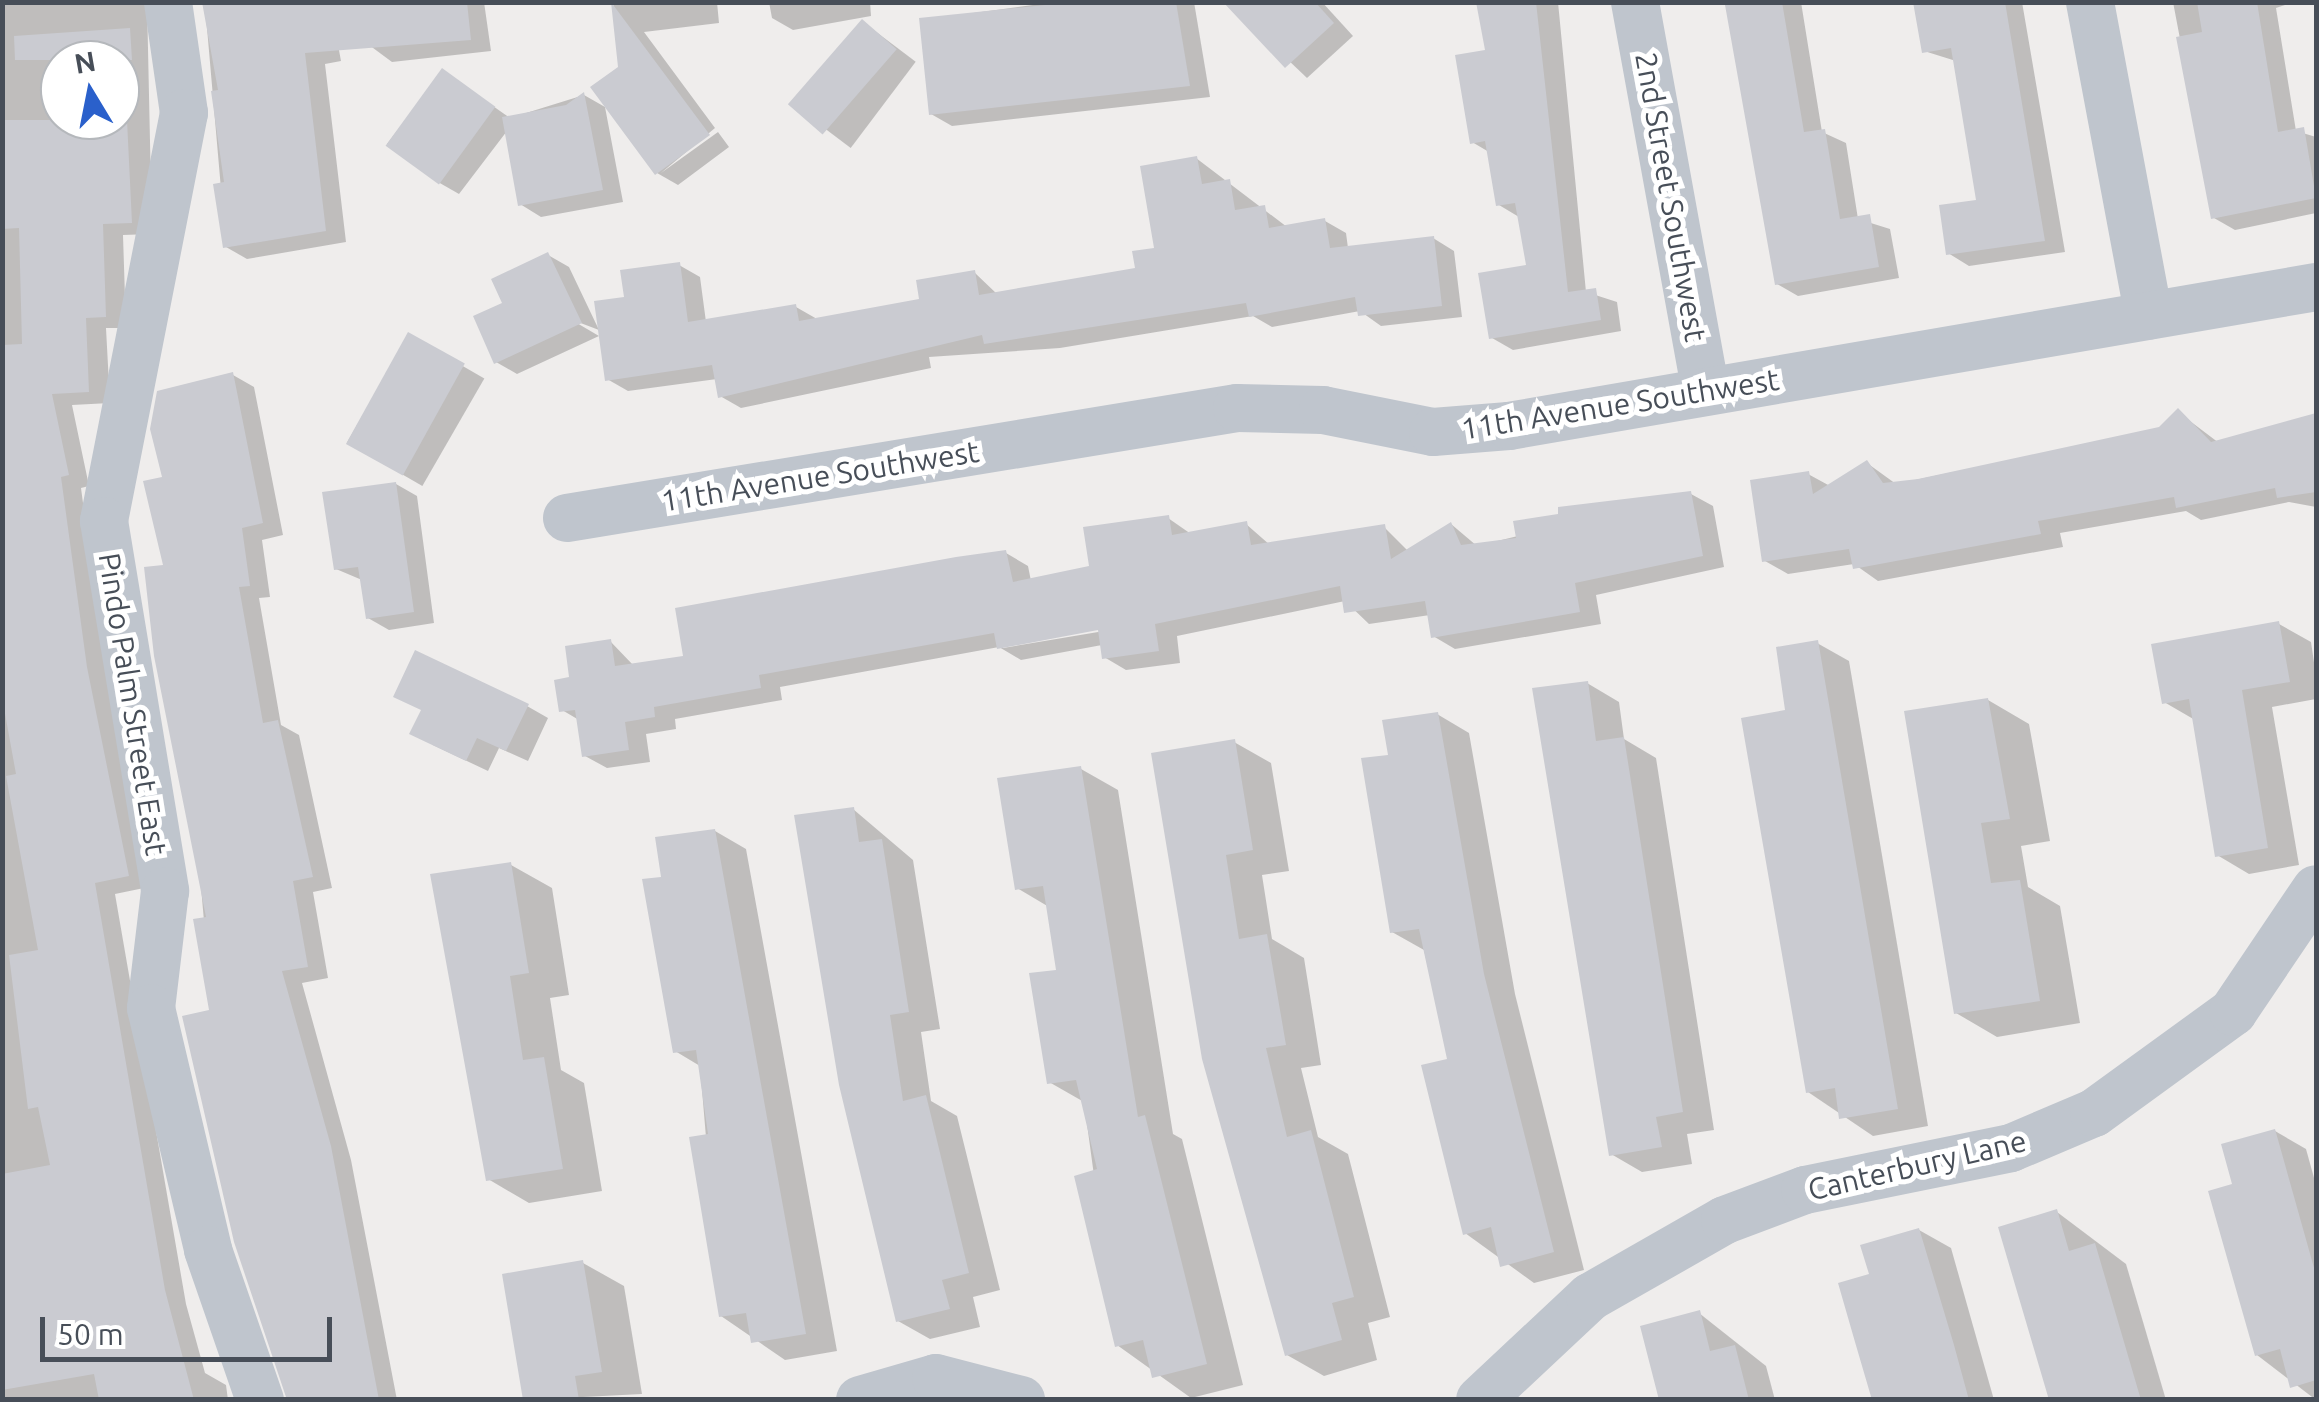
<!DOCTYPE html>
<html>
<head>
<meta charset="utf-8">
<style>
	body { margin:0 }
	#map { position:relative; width:2319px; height:1402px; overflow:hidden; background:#efedec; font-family:Ubuntu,sans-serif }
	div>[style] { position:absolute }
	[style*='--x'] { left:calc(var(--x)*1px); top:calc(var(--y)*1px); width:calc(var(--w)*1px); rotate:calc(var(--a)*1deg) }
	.shadow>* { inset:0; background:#0003; transform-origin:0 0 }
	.building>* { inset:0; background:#cacbd1; transform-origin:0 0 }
	.minor>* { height:48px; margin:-24px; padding:0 24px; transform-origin:24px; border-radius:24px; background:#bfc5cd }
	span { translate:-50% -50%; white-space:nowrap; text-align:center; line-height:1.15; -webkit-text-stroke:10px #fff; paint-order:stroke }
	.street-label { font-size:30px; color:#474e58 }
	.frame { position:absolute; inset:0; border:5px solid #474e58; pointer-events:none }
	.north { position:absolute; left:40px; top:40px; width:100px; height:100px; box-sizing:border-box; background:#fff; border:2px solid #b5b8bc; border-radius:50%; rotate:350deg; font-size:28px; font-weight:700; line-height:40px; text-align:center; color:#474e58 }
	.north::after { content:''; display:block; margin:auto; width:35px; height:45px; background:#2a60cb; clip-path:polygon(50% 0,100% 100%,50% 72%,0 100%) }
	.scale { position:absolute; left:40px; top:1317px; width:292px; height:45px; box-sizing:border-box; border:5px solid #474e58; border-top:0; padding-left:12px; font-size:30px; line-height:35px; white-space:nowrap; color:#474e58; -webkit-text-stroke:8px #fff; paint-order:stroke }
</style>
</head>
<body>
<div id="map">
	<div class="shadow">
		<div style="clip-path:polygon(evenodd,2px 2px,147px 2px,152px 234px,123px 235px,126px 328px,106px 328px,110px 403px,72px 405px,89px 486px,81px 488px,107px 681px,149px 887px,115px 894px,186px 1304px,205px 1373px,226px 1385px,228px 1400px,2px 1400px,2px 2px,60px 60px,120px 60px,120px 120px,60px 120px,60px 60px)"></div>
		<div style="clip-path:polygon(330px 2px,341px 61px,325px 64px,346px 242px,247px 259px,226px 247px,205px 5px)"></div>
		<div style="clip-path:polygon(361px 2px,484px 2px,491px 51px,392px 62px,365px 42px)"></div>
		<div style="clip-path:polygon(613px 2px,717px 2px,719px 23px,644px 32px,715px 128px,661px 173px,718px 132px,729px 147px,678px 185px,657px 173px,621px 68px)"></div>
		<div style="clip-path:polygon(769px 2px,870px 2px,871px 16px,793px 30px,772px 18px)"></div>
		<div style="clip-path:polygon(1055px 2px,1194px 2px,1210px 97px,952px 126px,931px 114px,922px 20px)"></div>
		<div style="clip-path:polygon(1227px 2px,1322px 2px,1353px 36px,1307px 78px)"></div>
		<div style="clip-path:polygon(1477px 2px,1558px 2px,1586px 292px,1617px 302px,1621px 331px,1513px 350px,1492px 338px,1528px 268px,1519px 217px,1499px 205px,1489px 152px,1472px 142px,1488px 52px)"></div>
		<div style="clip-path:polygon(1730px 2px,1801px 2px,1822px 132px,1846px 143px,1858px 219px,1890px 229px,1899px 278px,1798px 296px,1777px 284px)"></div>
		<div style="clip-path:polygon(1916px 2px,2022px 2px,2065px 252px,1969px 266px,1948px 253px,1979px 202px,1956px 61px,1924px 51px)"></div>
		<div style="clip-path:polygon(2173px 2px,2294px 2px,2276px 8px,2296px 131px,2316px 137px,2316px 213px,2235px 230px,2214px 218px)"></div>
		<div style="left:863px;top:22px;width:66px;height:108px;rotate:37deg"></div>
		<div style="clip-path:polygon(443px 71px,510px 118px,584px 95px,605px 107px,623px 202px,541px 217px,520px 204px,507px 131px,459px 194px,438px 182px,387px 144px)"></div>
		<div style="clip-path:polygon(1196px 158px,1287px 227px,1325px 221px,1346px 233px,1348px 248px,1433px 238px,1454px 251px,1462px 317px,1381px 326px,1360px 311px,1272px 327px,1253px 316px,1060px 348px,929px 357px,931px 368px,741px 408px,720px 396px,717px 379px,628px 391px,607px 379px,627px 299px,679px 265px,700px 277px,706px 322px,796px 307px,817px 319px,922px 301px,975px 273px,997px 294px,1137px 270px,1157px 250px)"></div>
		<div style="clip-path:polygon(548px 255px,569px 267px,599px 330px,570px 319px,599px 336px,517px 374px,496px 362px,505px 304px)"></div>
		<div style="left:409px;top:335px;width:87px;height:124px;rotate:30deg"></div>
		<div style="clip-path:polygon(233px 375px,254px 387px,283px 535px,262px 540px,270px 597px,259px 598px,281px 725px,299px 735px,332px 888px,313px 892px,328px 978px,302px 983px,351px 1160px,397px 1400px,288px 1400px,212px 1012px,165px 478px)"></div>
		<div style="clip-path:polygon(2178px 412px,2219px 443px,2316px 416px,2316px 507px,2289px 502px,2201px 520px,2186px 511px,2060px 533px,2063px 547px,1878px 581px,1854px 564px,1788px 574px,1765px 561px,1808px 474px,1830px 486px,1867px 463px,1896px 484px,2160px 429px)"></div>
		<div style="clip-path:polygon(396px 484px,417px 496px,434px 623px,389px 630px,368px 618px,362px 580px,336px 569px)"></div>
		<div style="clip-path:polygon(evenodd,1691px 494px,1713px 506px,1724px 567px,1596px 595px,1601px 624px,1455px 649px,1433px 636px,1430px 615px,1369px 624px,1345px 601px,1177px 636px,1180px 663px,1126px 670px,1104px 657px,1102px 645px,1021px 660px,999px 647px,780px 687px,782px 700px,675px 719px,676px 729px,646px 734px,650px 762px,607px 768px,585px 756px,579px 720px,562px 710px,572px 679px,610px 641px,634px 666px,686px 658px,1006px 553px,1028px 566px,1031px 581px,1092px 568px,1168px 518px,1191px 534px,1246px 524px,1270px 545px,1384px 527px,1408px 551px,1451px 524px,1477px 546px,1691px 494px,1109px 625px,1110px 630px,1003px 648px,1003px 645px,1109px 625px)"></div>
		<div style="clip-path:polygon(2279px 624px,2311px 642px,2316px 676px,2316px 699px,2272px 707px,2299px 865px,2249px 874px,2217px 855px,2195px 720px,2164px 702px)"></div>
		<div style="clip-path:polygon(1817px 643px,1849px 661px,1928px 1126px,1873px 1136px,1808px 1092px,1788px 712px)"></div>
		<div style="clip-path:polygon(1587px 683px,1619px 702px,1624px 739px,1656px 758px,1714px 1130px,1687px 1134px,1692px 1164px,1642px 1172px,1611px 1154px)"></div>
		<div style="clip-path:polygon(1988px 700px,2029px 724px,2050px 841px,2021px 846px,2028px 887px,2060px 906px,2080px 1023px,1997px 1037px,1956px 1013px)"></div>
		<div style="clip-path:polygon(527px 706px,548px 718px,528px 761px,499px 748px,488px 771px,433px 745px)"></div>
		<div style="clip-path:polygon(1437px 714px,1469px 733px,1515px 994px,1584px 1270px,1534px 1283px,1465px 1233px,1450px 1061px,1424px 950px,1392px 932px,1390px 757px)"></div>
		<div style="clip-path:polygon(1234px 742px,1271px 763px,1289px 871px,1262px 875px,1272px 939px,1304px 958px,1321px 1065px,1301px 1068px,1318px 1137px,1348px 1154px,1390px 1317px,1368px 1323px,1377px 1360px,1324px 1376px,1287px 1355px,1204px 1058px)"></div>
		<div style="clip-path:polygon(1081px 769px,1118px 790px,1173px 1134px,1182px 1139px,1243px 1385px,1191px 1398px,1117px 1345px,1084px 1102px,1049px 1082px,1059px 972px,1049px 907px,1017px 888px)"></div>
		<div style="clip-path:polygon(853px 809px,913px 860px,940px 1029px,921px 1032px,931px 1101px,957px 1116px,1000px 1290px,973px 1297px,980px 1327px,930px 1339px,898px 1321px)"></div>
		<div style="clip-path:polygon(715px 831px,746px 849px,837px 1351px,785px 1360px,721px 1316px,700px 1066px,675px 1051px)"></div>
		<div style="clip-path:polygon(511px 865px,552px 888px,569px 995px,550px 998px,561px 1070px,584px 1083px,602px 1191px,529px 1203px,488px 1179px)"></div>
		<div style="clip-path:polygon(2275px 1131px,2306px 1149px,2316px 1185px,2316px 1400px,2257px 1355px,2235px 1186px)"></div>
		<div style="clip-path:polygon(2057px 1212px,2126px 1264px,2166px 1400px,2052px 1400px)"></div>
		<div style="clip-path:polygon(1919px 1230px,1951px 1248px,1994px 1400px,1875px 1400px,1872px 1276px)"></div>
		<div style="clip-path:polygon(583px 1263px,624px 1286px,642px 1394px,525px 1400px)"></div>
		<div style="clip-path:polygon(1699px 1313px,1766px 1366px,1775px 1400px,1662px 1400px)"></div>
	</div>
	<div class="building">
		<div style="clip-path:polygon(202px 2px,467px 2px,471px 40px,305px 53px,326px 231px,223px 248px,213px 184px,224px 182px,211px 91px,218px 90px)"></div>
		<div style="clip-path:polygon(611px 2px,710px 135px,655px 175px,590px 87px,618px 67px)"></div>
		<div style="clip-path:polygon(1073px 2px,1176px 2px,1190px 86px,929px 115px,919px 18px)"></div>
		<div style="clip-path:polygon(1223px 2px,1315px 2px,1334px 23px,1285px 68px)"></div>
		<div style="clip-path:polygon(1476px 2px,1536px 2px,1568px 292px,1596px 288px,1601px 320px,1489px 339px,1478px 273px,1526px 265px,1515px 203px,1496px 206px,1485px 141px,1470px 144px,1455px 55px,1485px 50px)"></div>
		<div style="clip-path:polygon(1782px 2px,1804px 132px,1825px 129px,1840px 219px,1870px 214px,1879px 267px,1775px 285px,1725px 5px)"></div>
		<div style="clip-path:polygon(1913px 2px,2005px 2px,2045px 241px,1946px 255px,1939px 205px,1976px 200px,1951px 48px,1922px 53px)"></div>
		<div style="clip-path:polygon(2197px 2px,2257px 2px,2278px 132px,2304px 127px,2316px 198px,2211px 219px,2176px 37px,2202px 32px)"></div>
		<div style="left:862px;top:19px;width:46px;height:113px;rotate:41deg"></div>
		<div style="clip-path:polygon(130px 28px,132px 60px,15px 60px,14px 36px)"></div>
		<div style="left:442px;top:68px;width:66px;height:96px;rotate:36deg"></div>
		<div style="clip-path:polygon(584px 92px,603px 190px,518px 206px,502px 117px,566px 105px)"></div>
		<div style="clip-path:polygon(2px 120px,127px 120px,132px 223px,103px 224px,106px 317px,86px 318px,89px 392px,52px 394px,69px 475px,61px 477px,87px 667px,129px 876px,95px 883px,165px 1290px,194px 1400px,99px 1400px,94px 1374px,2px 1390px,2px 1174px,50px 1165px,38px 1107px,28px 1109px,9px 955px,38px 950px,6px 776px,16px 774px,2px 697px,2px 345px,22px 344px,19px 228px,2px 229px)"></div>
		<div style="clip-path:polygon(1197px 156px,1202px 184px,1230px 179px,1235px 210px,1265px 205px,1269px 228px,1325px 218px,1330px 248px,1434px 236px,1442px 306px,1358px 316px,1355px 297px,1249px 317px,1246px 303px,984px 344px,982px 335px,718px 398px,712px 365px,605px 381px,594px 301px,624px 297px,620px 270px,680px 262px,688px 322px,796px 304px,799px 321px,919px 299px,916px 280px,975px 270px,979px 295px,1135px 268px,1132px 251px,1154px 248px,1140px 166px)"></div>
		<div style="clip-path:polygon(548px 252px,582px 323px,494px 364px,473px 316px,502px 303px,491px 279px)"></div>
		<div style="left:408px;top:332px;width:65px;height:128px;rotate:29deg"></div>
		<div style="clip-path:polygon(233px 372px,263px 523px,242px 528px,250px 586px,239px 587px,263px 723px,278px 720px,313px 877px,293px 881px,308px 967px,282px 971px,331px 1146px,379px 1400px,287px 1400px,234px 1242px,182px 1016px,209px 1010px,193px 919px,206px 917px,154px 656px,144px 567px,163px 565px,143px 481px,162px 477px,150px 429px,157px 391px)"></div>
		<div style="clip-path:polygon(2178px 408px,2211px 442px,2316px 413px,2316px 492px,2277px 498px,2275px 488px,2176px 508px,2174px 497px,2038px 521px,2041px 534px,1853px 569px,1849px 549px,1762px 562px,1750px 480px,1809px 471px,1813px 494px,1867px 460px,1883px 483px,1918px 479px,2159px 427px)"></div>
		<div style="clip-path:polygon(396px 482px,414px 612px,366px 619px,358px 567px,334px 570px,322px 492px)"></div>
		<div style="clip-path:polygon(1691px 491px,1703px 556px,1575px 583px,1580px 612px,1431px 638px,1425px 601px,1344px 613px,1340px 586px,1155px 624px,1159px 651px,1102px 659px,1098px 630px,997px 649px,994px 633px,759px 675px,761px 688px,654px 707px,655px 717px,625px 722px,629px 750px,582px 757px,575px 710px,559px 712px,554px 680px,569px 677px,565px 646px,611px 639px,615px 666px,683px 656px,675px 608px,956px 557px,1006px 550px,1013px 582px,1089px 566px,1083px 527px,1169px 515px,1172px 535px,1247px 521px,1251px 545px,1385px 524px,1391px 559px,1451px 522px,1461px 545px,1516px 538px,1513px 521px,1558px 514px,1558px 507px)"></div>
		<div style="clip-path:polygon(2279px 621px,2290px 682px,2242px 690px,2268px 848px,2215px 857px,2189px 699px,2162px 704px,2151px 644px)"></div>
		<div style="clip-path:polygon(1818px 640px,1898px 1109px,1839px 1119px,1835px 1088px,1806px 1093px,1741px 718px,1785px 710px,1776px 647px)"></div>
		<div style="clip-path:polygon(415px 650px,529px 704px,506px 751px,477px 738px,466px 761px,409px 734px,421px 710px,393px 697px)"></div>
		<div style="clip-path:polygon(1588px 681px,1596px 741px,1624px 737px,1683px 1112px,1656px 1117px,1662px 1147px,1609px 1156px,1532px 688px)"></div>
		<div style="clip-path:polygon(1988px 698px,2010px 819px,1981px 823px,1991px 883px,2020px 880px,2040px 1001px,1954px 1014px,1904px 711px)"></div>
		<div style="clip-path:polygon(1438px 712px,1484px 974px,1554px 1252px,1500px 1267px,1491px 1227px,1463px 1235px,1421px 1065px,1447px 1059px,1419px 929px,1390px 933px,1361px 758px,1388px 755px,1382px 720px)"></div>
		<div style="clip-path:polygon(1235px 739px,1253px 850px,1226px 855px,1239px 939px,1267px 934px,1286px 1045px,1266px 1048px,1287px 1137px,1311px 1130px,1354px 1297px,1332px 1303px,1342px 1340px,1285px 1356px,1202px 1059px,1151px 753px)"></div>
		<div style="clip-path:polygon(1081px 766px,1138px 1117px,1145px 1115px,1207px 1364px,1152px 1378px,1143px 1340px,1115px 1347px,1074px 1176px,1097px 1169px,1076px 1080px,1047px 1084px,1029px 973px,1056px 970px,1043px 886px,1015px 890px,997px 778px)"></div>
		<div style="clip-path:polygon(854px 807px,859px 842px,882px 839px,909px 1012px,890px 1015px,903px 1101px,926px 1095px,969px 1273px,942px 1280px,950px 1309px,896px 1322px,839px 1085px,794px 815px)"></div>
		<div style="clip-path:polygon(715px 829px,806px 1334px,751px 1343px,746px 1313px,719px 1317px,689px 1137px,708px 1134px,696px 1050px,673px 1053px,642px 879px,661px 877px,655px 837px)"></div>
		<div style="clip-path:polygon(511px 862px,529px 973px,510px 976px,523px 1060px,544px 1057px,563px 1169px,486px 1181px,430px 874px)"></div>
		<div style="clip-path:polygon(2275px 1129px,2316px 1275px,2316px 1380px,2290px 1388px,2280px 1349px,2255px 1356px,2208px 1191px,2232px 1184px,2221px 1144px)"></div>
		<div style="clip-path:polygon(2057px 1209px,2069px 1251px,2095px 1243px,2141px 1400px,2049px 1400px,1998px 1227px)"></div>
		<div style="clip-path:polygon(1919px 1228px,1954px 1345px,1969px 1400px,1872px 1400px,1855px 1342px,1838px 1283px,1869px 1274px,1860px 1245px)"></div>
		<div style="clip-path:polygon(583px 1260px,602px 1372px,575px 1376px,579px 1400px,523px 1400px,502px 1274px)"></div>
		<div style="clip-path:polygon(1700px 1310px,1710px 1351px,1735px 1345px,1749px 1400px,1659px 1400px,1640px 1326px)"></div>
	</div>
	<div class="minor">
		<div style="--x:168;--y:2;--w:112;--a:81.8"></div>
		<div style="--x:184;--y:113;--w:416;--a:101.1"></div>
		<div style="--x:104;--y:521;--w:375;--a:80.6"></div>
		<div style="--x:165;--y:891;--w:118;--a:96.8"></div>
		<div style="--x:151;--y:1008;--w:249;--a:76.7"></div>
		<div style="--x:208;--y:1250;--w:159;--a:70.9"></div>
		<div style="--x:1635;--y:2;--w:395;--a:79.7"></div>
		<div style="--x:2090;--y:2;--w:319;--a:79.4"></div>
		<div style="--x:567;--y:518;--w:679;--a:-9.32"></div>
		<div style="--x:1237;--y:408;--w:86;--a:1.3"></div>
		<div style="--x:1323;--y:410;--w:112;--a:11.3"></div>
		<div style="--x:1433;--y:432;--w:76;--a:-4.5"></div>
		<div style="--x:1509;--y:426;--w:819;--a:-9.77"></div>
		<div style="--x:860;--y:1400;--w:79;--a:-16.1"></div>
		<div style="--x:936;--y:1378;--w:88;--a:14.5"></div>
		<div style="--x:1480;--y:1400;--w:151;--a:-43.1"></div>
		<div style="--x:1590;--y:1297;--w:155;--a:-29.7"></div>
		<div style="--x:1725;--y:1220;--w:85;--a:-20.6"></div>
		<div style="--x:1805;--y:1190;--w:210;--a:-11.5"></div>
		<div style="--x:2011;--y:1148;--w:90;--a:-22.9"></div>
		<div style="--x:2094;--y:1113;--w:172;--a:-36"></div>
		<div style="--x:2233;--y:1012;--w:148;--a:-56"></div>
	</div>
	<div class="street-label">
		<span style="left:1671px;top:197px;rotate:80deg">2nd Street Southwest</span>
		<span style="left:1620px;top:404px;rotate:-9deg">11th Avenue Southwest</span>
		<span style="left:820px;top:476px;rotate:-9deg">11th Avenue Southwest</span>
		<span style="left:133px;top:704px;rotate:81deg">Pindo Palm Street East</span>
		<span style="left:1917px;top:1165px;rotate:-13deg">Canterbury Lane</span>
	</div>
	<div class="frame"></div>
	<div class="north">N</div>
	<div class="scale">50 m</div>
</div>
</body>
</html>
